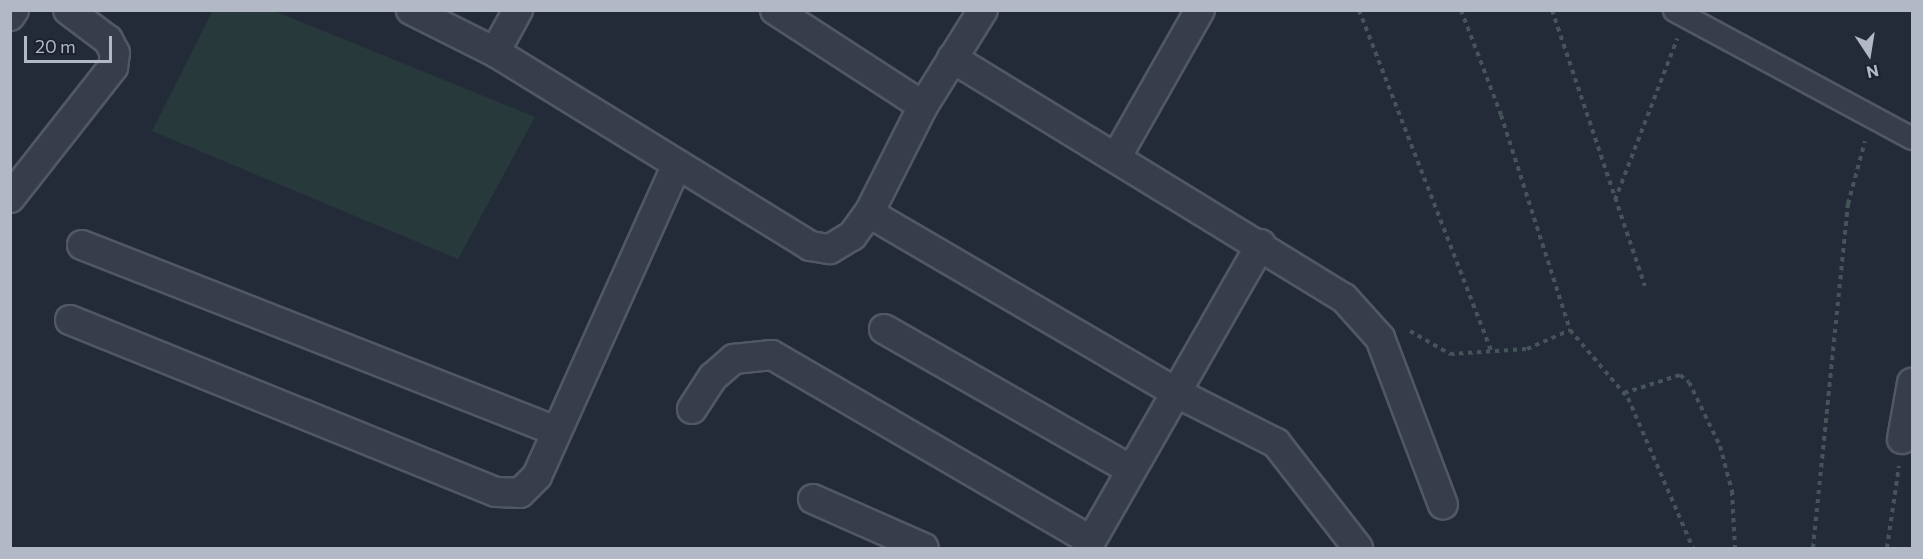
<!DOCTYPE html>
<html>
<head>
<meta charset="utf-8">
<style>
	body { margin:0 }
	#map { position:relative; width:1923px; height:559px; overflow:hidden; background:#242b38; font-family:Commissioner,sans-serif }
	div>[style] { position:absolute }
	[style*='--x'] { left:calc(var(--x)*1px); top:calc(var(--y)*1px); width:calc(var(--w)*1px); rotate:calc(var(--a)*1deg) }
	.green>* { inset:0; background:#28393b }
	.path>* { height:4px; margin-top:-2px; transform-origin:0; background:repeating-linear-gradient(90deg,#455458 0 4.5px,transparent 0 9px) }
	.roads { filter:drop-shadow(2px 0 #525863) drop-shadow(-2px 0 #525863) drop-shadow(0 2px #525863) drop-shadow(0 -2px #525863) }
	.pedestrian>* { height:21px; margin:-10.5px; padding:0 10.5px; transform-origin:10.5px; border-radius:10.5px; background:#373d49 }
	.minor>* { height:28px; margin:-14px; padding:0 14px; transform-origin:14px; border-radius:14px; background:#373d49 }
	span { translate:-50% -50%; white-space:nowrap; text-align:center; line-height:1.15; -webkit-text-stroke:5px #1c222d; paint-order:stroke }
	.frame { position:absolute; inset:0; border:12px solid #b2b8c5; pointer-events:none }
	.north { position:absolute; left:1839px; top:24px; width:60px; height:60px; -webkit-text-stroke:4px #1c222d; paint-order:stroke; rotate:168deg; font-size:16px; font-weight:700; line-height:24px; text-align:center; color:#b2b8c5 }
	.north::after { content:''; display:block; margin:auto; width:21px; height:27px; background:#b2b8c5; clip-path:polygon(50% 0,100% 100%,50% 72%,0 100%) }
	.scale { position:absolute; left:24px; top:36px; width:88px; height:27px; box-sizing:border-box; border:3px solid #b2b8c5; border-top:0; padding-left:8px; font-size:18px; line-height:21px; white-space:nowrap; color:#b2b8c5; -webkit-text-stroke:4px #1c222d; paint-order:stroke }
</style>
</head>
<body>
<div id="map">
	<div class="green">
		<div style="clip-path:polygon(213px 10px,274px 11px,535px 117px,458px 259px,152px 131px)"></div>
	</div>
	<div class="path">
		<div style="--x:1359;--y:10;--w:368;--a:68.8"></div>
		<div style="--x:1461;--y:10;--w:112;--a:69.1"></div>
		<div style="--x:1501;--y:115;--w:226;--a:72.2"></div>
		<div style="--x:1570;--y:330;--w:89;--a:49.5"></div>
		<div style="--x:1628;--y:398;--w:163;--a:66.6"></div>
		<div style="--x:1552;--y:10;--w:291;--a:71.4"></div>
		<div style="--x:1615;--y:200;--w:173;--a:-68.9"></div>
		<div style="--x:1410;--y:331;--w:46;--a:29.9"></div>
		<div style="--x:1450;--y:354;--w:77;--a:-3.7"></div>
		<div style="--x:1527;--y:349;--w:47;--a:-23.8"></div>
		<div style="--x:1624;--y:393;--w:59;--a:-17.8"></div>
		<div style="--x:1680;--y:375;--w:11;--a:38"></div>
		<div style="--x:1689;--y:382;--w:71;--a:64.2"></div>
		<div style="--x:1720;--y:446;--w:47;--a:75.1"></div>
		<div style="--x:1732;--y:491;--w:57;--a:87"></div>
		<div style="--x:1813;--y:548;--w:346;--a:-84.2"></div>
		<div style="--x:1848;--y:204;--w:65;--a:-74.9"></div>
		<div style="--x:1887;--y:548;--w:83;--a:-81.7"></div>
	</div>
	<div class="roads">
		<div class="pedestrian">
			<div style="--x:1674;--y:10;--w:270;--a:28.3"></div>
		</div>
		<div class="minor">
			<div style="--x:411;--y:10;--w:94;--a:26.6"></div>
			<div style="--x:495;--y:52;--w:370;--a:31.6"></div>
			<div style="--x:810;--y:246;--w:20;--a:9"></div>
			<div style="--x:830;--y:249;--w:26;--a:-31"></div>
			<div style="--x:852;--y:236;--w:29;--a:-54"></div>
			<div style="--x:869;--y:213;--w:120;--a:-63.2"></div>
			<div style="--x:923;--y:106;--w:113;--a:-58"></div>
			<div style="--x:775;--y:10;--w:176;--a:33"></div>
			<div style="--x:10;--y:16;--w:7;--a:-56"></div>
			<div style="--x:495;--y:52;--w:48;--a:-61.3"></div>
			<div style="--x:952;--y:58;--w:460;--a:31.5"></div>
			<div style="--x:1344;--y:298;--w:54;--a:48"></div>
			<div style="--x:1380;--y:338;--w:178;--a:69.3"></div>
			<div style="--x:1117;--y:156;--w:168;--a:-60.4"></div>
			<div style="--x:10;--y:198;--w:167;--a:-51.8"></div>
			<div style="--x:113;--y:67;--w:14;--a:-82"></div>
			<div style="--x:115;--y:53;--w:15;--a:-118"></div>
			<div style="--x:108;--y:40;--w:50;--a:-143.1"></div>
			<div style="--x:869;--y:213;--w:355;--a:30.3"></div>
			<div style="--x:1175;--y:392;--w:113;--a:26.8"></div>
			<div style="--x:1276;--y:443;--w:133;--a:52"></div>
			<div style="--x:82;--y:245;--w:509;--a:21.43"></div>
			<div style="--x:70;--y:320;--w:459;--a:22"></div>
			<div style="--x:496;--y:492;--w:24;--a:2"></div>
			<div style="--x:520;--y:493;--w:24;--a:-45"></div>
			<div style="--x:537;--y:476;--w:342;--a:-65.8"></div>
			<div style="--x:884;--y:329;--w:284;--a:29.7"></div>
			<div style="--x:692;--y:409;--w:38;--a:-57"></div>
			<div style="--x:713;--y:377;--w:28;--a:-41"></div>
			<div style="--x:734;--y:359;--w:38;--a:-6"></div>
			<div style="--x:772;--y:355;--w:369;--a:30.2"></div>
			<div style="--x:1902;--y:439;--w:57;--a:-79.9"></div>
			<div style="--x:813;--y:499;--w:121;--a:23.8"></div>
			<div style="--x:1087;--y:548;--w:350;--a:-60.2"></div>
		</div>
	</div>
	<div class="frame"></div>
	<div class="north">N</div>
	<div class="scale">20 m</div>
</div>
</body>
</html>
